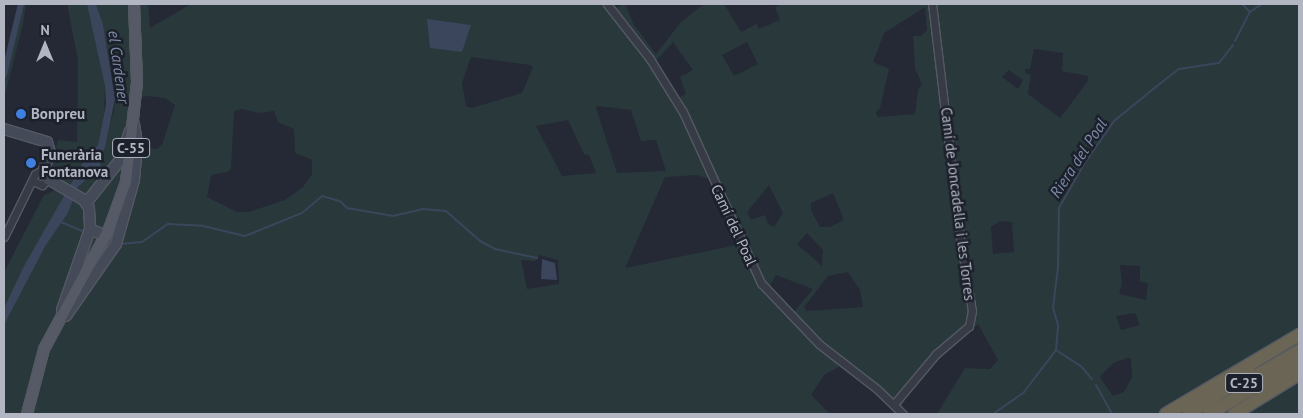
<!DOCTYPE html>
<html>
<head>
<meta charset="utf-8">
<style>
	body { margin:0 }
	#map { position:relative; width:1303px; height:418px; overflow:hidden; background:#242935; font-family:"PT Sans",sans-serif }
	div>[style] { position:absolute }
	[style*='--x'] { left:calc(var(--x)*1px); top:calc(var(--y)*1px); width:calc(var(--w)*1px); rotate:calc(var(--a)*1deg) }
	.green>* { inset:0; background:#29383a }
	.water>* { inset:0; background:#3b455c }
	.stream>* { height:2px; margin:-1px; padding:0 1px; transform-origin:1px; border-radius:1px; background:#3b455c }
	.canal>* { height:5.5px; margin:-2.75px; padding:0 2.75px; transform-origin:2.75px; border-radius:2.75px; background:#3b455c }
	.roads { filter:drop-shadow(1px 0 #545964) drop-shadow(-1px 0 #545964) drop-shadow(0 1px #545964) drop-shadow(0 -1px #545964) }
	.street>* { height:7px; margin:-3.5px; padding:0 3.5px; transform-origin:3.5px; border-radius:3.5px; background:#373b46 }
	.secondary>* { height:10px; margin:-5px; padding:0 5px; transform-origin:5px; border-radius:5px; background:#454a59 }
	.primary>* { height:10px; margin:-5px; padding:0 5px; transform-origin:5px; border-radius:5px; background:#555a66 }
	.highway>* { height:12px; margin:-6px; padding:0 6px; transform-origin:6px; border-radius:6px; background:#6b6555 }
	.dots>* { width:14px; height:14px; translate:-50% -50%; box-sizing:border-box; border:2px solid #1c202b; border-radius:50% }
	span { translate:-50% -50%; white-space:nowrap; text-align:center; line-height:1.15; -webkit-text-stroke:5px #1c202b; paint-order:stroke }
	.shield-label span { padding:1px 4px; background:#1c202b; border:1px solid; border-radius:4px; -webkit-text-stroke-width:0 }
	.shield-label { font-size:14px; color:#b1b6c2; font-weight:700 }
	.poi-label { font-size:15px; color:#b1b6c2; font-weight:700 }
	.left { translate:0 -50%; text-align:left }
	.street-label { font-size:15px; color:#b1b6c2 }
	.water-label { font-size:16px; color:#7d8aa7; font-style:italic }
	.frame { position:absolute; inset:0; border:5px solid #b1b6c2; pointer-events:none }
	.north { position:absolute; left:20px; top:20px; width:50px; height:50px; -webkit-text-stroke:4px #1c202b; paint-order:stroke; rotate:0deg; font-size:14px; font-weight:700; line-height:20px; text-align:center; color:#b1b6c2 }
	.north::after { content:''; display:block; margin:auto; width:18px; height:22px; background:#b1b6c2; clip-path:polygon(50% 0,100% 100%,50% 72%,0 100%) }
</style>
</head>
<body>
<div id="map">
	<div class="green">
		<div style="clip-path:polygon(18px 4px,26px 4px,23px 24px,4px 99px,4px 61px)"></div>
		<div style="clip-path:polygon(67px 4px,87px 4px,92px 19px,105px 86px,104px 114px,98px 145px,71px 183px,4px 308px,4px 272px,44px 195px,56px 190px,58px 185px,52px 163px,58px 140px,77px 142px,78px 60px)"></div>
		<div style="clip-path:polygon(evenodd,96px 4px,148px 4px,150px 28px,191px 4px,611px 4px,616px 8px,625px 4px,634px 25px,656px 54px,681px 22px,704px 4px,724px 4px,741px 32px,757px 24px,759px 29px,780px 20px,775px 7px,782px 4px,1299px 4px,1299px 414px,937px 414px,965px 368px,990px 369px,998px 360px,978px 324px,930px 364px,908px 392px,902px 407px,908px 414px,897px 414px,883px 397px,842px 365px,824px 375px,811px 395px,830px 414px,4px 414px,4px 325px,46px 245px,68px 213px,78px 187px,99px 159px,114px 111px,115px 99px,103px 24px,96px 4px,925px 7px,927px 30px,921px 36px,913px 36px,915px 69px,922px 84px,918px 90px,915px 114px,878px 117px,876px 112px,880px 108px,889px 69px,873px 62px,884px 33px,925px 7px,96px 4px,673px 42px,693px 70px,680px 77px,686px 94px,678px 98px,656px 61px,673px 42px,96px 4px,747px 42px,758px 64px,734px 76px,722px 55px,747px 42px,96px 4px,1034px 49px,1063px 53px,1062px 71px,1088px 76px,1088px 81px,1060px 118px,1028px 94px,1031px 75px,1025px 73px,1025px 69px,1030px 69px,1034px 49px,96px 4px,471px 57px,530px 65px,533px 67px,522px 93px,472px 108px,466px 106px,462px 83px,471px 57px,96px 4px,1009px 70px,1023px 80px,1018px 89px,1002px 77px,1009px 70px,96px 4px,146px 96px,165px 98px,175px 105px,162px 145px,157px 149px,140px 146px,140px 98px,146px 96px,96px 4px,598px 106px,631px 110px,641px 141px,656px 140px,666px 171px,617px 173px,596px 108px,598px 106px,96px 4px,241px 109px,259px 113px,274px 111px,278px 122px,294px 129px,295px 153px,312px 160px,312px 174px,303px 187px,285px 200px,249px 212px,237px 212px,207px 197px,211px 175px,227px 172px,231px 168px,234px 111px,241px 109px,96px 4px,568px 120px,584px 154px,589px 155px,596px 173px,562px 176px,536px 126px,568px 120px,96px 4px,698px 175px,711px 180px,737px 245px,625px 268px,665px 177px,698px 175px,96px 4px,769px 185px,783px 213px,774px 227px,768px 224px,765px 215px,751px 220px,747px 212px,769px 185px,96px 4px,833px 193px,844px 220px,830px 227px,820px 227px,811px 210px,811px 203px,833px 193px,96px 4px,1000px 221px,1012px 222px,1014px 252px,993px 254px,991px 227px,1000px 221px,96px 4px,807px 233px,823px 250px,822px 266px,797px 244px,807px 233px,96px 4px,540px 255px,558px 260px,559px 284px,527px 289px,521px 260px,535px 261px,540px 255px,96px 4px,1120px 265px,1140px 266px,1140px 282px,1148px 283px,1146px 300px,1119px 294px,1122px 284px,1120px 265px,96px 4px,848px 272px,860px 290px,863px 307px,807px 311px,804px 307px,828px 276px,848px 272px,96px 4px,776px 275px,813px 289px,793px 313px,769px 287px,776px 275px,96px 4px,1135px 313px,1140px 325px,1121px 330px,1116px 316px,1135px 313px,96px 4px,1127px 358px,1131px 358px,1132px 377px,1124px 392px,1113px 396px,1100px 377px,1113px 363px,1127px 358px)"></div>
	</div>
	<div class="water">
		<div style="clip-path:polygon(87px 4px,96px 4px,103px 24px,115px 99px,105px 147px,99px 159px,101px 166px,78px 187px,68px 213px,46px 245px,4px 325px,4px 308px,24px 266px,85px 159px,98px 145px,106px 104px,105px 86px)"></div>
		<div style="clip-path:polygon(427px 19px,471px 25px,462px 52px,430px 48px)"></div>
		<div style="clip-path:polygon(542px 259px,555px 263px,557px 280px,541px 279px)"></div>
	</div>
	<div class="stream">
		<div style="--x:1242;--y:4;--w:11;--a:45"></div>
		<div style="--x:1235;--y:41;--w:33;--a:-63"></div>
		<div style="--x:1250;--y:12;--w:14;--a:-34"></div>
		<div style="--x:61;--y:222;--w:25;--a:23"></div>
		<div style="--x:120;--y:244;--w:22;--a:-5"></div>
		<div style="--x:142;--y:242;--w:32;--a:-35"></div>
		<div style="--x:168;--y:224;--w:35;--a:3"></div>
		<div style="--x:203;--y:226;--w:43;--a:13.4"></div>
		<div style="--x:245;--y:236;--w:61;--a:-22"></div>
		<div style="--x:302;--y:213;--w:26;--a:-40"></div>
		<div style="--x:322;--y:196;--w:19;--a:16"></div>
		<div style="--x:340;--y:201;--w:10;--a:45"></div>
		<div style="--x:347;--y:208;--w:47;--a:9.9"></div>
		<div style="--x:393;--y:216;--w:31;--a:-13"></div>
		<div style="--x:423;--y:209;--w:23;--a:5"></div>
		<div style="--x:446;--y:211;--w:45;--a:41.4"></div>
		<div style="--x:480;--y:241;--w:17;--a:28"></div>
		<div style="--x:495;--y:249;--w:43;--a:12.1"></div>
		<div style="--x:1056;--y:350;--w:30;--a:33"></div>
		<div style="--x:1081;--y:366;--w:17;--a:50"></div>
		<div style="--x:1096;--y:385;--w:33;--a:61"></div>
		<div style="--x:894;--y:410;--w:6;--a:45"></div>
		<div style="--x:993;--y:414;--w:38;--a:-35"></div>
		<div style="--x:1024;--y:392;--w:53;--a:-52.7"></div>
		<div style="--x:1056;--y:350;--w:25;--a:-85"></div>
		<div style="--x:1058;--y:325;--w:18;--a:-106"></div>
		<div style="--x:1053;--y:308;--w:39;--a:-83"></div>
		<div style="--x:1058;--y:269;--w:61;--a:-89.1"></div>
		<div style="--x:1059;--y:208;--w:51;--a:-60.4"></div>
		<div style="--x:1084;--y:164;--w:52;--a:-55.1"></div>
		<div style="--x:1114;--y:121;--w:55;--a:-39.1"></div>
		<div style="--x:1157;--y:86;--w:28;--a:-38"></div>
		<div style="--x:1179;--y:69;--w:40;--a:-8.5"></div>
		<div style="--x:1219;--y:63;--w:23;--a:-52"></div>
	</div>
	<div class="canal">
		<div style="--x:4;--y:75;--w:73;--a:-76.5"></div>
	</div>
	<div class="roads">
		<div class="street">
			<div style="--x:607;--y:4;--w:70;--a:52"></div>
			<div style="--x:650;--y:59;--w:62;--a:58.1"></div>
			<div style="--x:683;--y:112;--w:188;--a:65.5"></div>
			<div style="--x:761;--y:283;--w:84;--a:46.4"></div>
			<div style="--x:819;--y:344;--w:73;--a:37.8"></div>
			<div style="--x:877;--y:389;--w:36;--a:44"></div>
			<div style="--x:33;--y:181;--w:10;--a:24"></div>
			<div style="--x:42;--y:185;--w:8;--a:-45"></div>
			<div style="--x:4;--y:237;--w:70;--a:-63.8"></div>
			<div style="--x:35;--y:174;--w:10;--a:-29"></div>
			<div style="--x:894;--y:404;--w:65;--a:-50"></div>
			<div style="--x:936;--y:354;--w:43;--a:-40.3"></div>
			<div style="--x:969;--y:326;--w:15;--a:-79"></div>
			<div style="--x:972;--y:311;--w:74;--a:-99.3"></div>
			<div style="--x:960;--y:238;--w:236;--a:-96.8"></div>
		</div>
		<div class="secondary">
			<div style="--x:4;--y:129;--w:45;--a:16.8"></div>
			<div style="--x:47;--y:142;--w:10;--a:73"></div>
			<div style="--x:50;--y:152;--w:18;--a:109"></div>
			<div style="--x:44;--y:169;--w:11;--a:68"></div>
			<div style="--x:48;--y:179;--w:42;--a:30.3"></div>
			<div style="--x:84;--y:200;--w:9;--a:58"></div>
			<div style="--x:89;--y:208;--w:21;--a:87"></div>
			<div style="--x:90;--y:229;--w:86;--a:109.1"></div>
			<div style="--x:87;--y:202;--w:53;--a:-51.8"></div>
			<div style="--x:120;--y:160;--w:31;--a:-71"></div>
			<div style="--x:90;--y:229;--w:10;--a:24"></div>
			<div style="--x:66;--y:316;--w:88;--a:-55.2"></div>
			<div style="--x:116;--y:244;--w:66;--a:-74.3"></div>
			<div style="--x:134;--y:180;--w:37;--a:-85"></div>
			<div style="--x:137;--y:143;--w:19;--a:-99"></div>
		</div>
		<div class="primary">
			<div style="--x:27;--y:414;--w:67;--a:-75.3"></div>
			<div style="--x:44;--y:349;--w:136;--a:-61.6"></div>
			<div style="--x:109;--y:229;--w:50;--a:-70.1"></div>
			<div style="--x:126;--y:182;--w:101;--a:-83.7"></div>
			<div style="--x:137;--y:82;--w:78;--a:-92.2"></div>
		</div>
		<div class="highway">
			<div style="--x:1245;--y:382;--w:62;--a:-29.9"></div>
			<div style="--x:1166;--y:414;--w:155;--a:-30.7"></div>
			<div style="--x:1188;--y:414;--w:75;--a:-33.1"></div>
			<div style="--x:1209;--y:414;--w:104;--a:-30.5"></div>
			<div style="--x:1234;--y:414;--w:76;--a:-31.6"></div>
		</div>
	</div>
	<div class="dots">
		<div style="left:21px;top:114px;background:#3f7fe0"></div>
		<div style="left:31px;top:163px;background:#3f7fe0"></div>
	</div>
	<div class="shield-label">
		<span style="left:131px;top:148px">C-55</span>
		<span style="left:1244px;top:383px">C-25</span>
	</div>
	<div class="poi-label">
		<span class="left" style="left:31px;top:114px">Bonpreu</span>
		<span class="left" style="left:41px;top:163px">Funerària<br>Fontanova</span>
	</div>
	<div class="street-label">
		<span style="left:958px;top:204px;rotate:83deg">Camí de Joncadella i les Torres</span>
		<span style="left:734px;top:225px;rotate:65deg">Camí del Poal</span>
	</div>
	<div class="water-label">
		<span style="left:119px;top:67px;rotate:82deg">el Cardener</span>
		<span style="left:1078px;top:158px;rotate:-57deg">Riera del Poal</span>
	</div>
	<div class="frame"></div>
	<div class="north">N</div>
</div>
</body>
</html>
